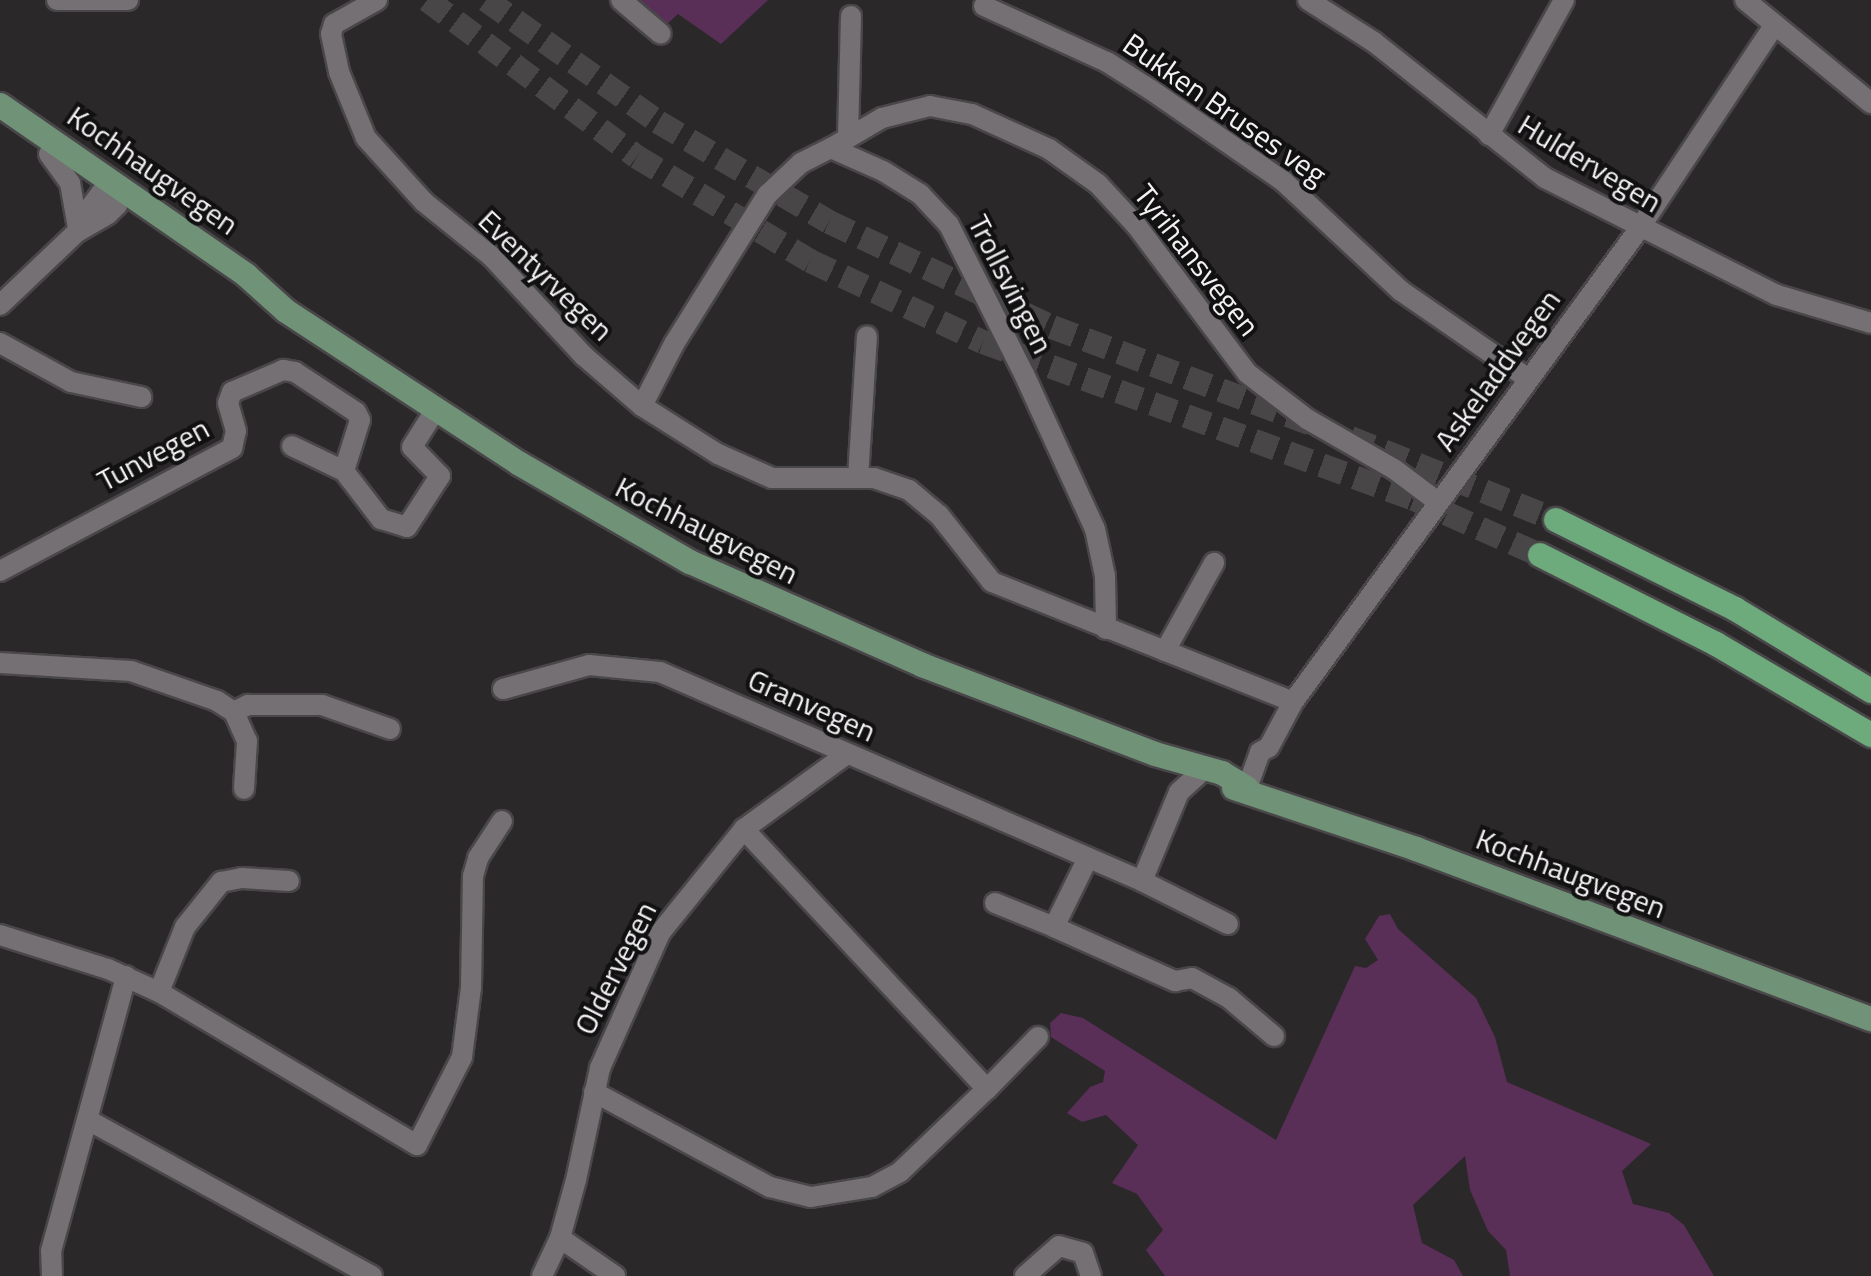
<!DOCTYPE html>
<html>
<head>
<meta charset="utf-8">
<style>
	body { margin:0 }
	#map { position:relative; width:1871px; height:1276px; overflow:hidden; background:#2b282a; font-family:"Titillium Web",sans-serif }
	div>[style] { position:absolute }
	[style*='--x'] { left:calc(var(--x)*1px); top:calc(var(--y)*1px); width:calc(var(--w)*1px); rotate:calc(var(--a)*1deg) }
	.green>* { inset:0; background:#592e57 }
	.highway-tunnel>* { height:24px; margin-top:-12px; transform-origin:0; background:repeating-linear-gradient(90deg,#494648 0 24px,transparent 0 36px) }
	.roads { filter:drop-shadow(2px 0 #494749) drop-shadow(-2px 0 #494749) drop-shadow(0 2px #494749) drop-shadow(0 -2px #494749) }
	.minor>* { height:20px; margin:-10px; padding:0 10px; transform-origin:10px; border-radius:10px; background:#747073 }
	.major>* { height:24px; margin:-12px; padding:0 12px; transform-origin:12px; border-radius:12px; background:#709378 }
	.highway>* { height:24px; margin:-12px; padding:0 12px; transform-origin:12px; border-radius:12px; background:#6daa7c }
	span { translate:-50% -50%; white-space:nowrap; text-align:center; line-height:1.15; -webkit-text-stroke:8px #121112; paint-order:stroke }
	.street-label { font-size:30px; color:#f3f1f3 }
</style>
</head>
<body>
<div id="map">
	<div class="green">
		<div style="clip-path:polygon(637px 0,768px 0,721px 44px,678px 14px,663px 28px)"></div>
		<div style="clip-path:polygon(1390px 914px,1398px 929px,1476px 998px,1495px 1037px,1507px 1082px,1651px 1144px,1622px 1171px,1633px 1204px,1669px 1213px,1684px 1225px,1714px 1276px,1510px 1276px,1506px 1250px,1488px 1231px,1470px 1190px,1465px 1156px,1413px 1205px,1422px 1243px,1454px 1260px,1463px 1276px,1165px 1276px,1146px 1250px,1163px 1230px,1137px 1194px,1112px 1183px,1138px 1145px,1106px 1115px,1082px 1122px,1067px 1113px,1090px 1087px,1103px 1082px,1105px 1071px,1051px 1037px,1050px 1023px,1061px 1013px,1083px 1018px,1276px 1140px,1355px 966px,1366px 968px,1378px 960px,1365px 939px,1379px 916px)"></div>
	</div>
	<div class="highway-tunnel">
		<div style="--x:427;--y:0;--w:262;--a:36.8"></div>
		<div style="--x:637;--y:157;--w:202;--a:31"></div>
		<div style="--x:810;--y:261;--w:191;--a:25.1"></div>
		<div style="--x:983;--y:342;--w:459;--a:20"></div>
		<div style="--x:1414;--y:499;--w:138;--a:24"></div>
		<div style="--x:486;--y:0;--w:211;--a:35.3"></div>
		<div style="--x:658;--y:122;--w:198;--a:30.3"></div>
		<div style="--x:829;--y:222;--w:246;--a:25.2"></div>
		<div style="--x:1052;--y:327;--w:278;--a:20.5"></div>
		<div style="--x:1350;--y:438;--w:222;--a:21.7"></div>
	</div>
	<div class="roads">
		<div class="minor">
			<div style="--x:57;--y:0;--w:71;--a:0"></div>
			<div style="--x:377;--y:0;--w:49;--a:150.8"></div>
			<div style="--x:334;--y:24;--w:10;--a:107"></div>
			<div style="--x:331;--y:34;--w:39;--a:78"></div>
			<div style="--x:339;--y:72;--w:71;--a:67.8"></div>
			<div style="--x:366;--y:138;--w:86;--a:47.8"></div>
			<div style="--x:424;--y:202;--w:86;--a:38.9"></div>
			<div style="--x:491;--y:256;--w:137;--a:47.1"></div>
			<div style="--x:584;--y:356;--w:77;--a:40.8"></div>
			<div style="--x:642;--y:406;--w:90;--a:32.3"></div>
			<div style="--x:718;--y:454;--w:59;--a:24"></div>
			<div style="--x:772;--y:478;--w:102;--a:0"></div>
			<div style="--x:874;--y:478;--w:37;--a:19"></div>
			<div style="--x:909;--y:490;--w:39;--a:40"></div>
			<div style="--x:939;--y:515;--w:85;--a:51.7"></div>
			<div style="--x:992;--y:582;--w:324;--a:21.7"></div>
			<div style="--x:621;--y:0;--w:52;--a:40.4"></div>
			<div style="--x:1308;--y:0;--w:78;--a:32.5"></div>
			<div style="--x:1374;--y:42;--w:218;--a:38.5"></div>
			<div style="--x:1545;--y:178;--w:260;--a:26.8"></div>
			<div style="--x:1777;--y:295;--w:98;--a:16.6"></div>
			<div style="--x:1745;--y:0;--w:163;--a:39.3"></div>
			<div style="--x:984;--y:6;--w:135;--a:24.5"></div>
			<div style="--x:1107;--y:62;--w:52;--a:32.5"></div>
			<div style="--x:1151;--y:90;--w:160;--a:34.6"></div>
			<div style="--x:1283;--y:181;--w:161;--a:43"></div>
			<div style="--x:1401;--y:291;--w:153;--a:34.6"></div>
			<div style="--x:1489;--y:135;--w:154;--a:-60.9"></div>
			<div style="--x:848;--y:138;--w:122;--a:-88.6"></div>
			<div style="--x:831;--y:148;--w:59;--a:-30.5"></div>
			<div style="--x:882;--y:118;--w:49;--a:-14"></div>
			<div style="--x:930;--y:106;--w:43;--a:10.8"></div>
			<div style="--x:972;--y:114;--w:85;--a:24.4"></div>
			<div style="--x:1049;--y:149;--w:60;--a:35.5"></div>
			<div style="--x:1098;--y:184;--w:56;--a:47.2"></div>
			<div style="--x:1136;--y:225;--w:185;--a:53.1"></div>
			<div style="--x:1247;--y:373;--w:76;--a:37.5"></div>
			<div style="--x:1307;--y:419;--w:100;--a:29.9"></div>
			<div style="--x:1394;--y:469;--w:55;--a:36.9"></div>
			<div style="--x:49;--y:154;--w:36;--a:54"></div>
			<div style="--x:70;--y:183;--w:46;--a:79.9"></div>
			<div style="--x:0;--y:305;--w:106;--a:-43.5"></div>
			<div style="--x:77;--y:232;--w:36;--a:-30"></div>
			<div style="--x:108;--y:214;--w:13;--a:-45"></div>
			<div style="--x:117;--y:205;--w:19;--a:-84"></div>
			<div style="--x:119;--y:186;--w:19;--a:159"></div>
			<div style="--x:101;--y:193;--w:38;--a:127"></div>
			<div style="--x:0;--y:343;--w:81;--a:28.8"></div>
			<div style="--x:71;--y:382;--w:72;--a:12.1"></div>
			<div style="--x:642;--y:406;--w:70;--a:-62.7"></div>
			<div style="--x:674;--y:344;--w:176;--a:-58"></div>
			<div style="--x:767;--y:195;--w:47;--a:-43.3"></div>
			<div style="--x:801;--y:163;--w:34;--a:-27"></div>
			<div style="--x:831;--y:148;--w:57;--a:23.9"></div>
			<div style="--x:883;--y:171;--w:44;--a:31.9"></div>
			<div style="--x:920;--y:194;--w:42;--a:46.9"></div>
			<div style="--x:949;--y:225;--w:167;--a:63.3"></div>
			<div style="--x:1024;--y:374;--w:170;--a:65.4"></div>
			<div style="--x:1095;--y:529;--w:48;--a:78"></div>
			<div style="--x:1105;--y:576;--w:53;--a:88.9"></div>
			<div style="--x:292;--y:446;--w:58;--a:25.7"></div>
			<div style="--x:858;--y:478;--w:142;--a:-86.4"></div>
			<div style="--x:0;--y:571;--w:263;--a:-27.9"></div>
			<div style="--x:232;--y:448;--w:17;--a:-77"></div>
			<div style="--x:236;--y:431;--w:29;--a:-106"></div>
			<div style="--x:228;--y:403;--w:12;--a:-70"></div>
			<div style="--x:232;--y:392;--w:56;--a:-23.3"></div>
			<div style="--x:283;--y:370;--w:12;--a:9"></div>
			<div style="--x:295;--y:372;--w:73;--a:33.3"></div>
			<div style="--x:356;--y:412;--w:9;--a:63"></div>
			<div style="--x:360;--y:420;--w:53;--a:107.4"></div>
			<div style="--x:344;--y:471;--w:61;--a:52.4"></div>
			<div style="--x:381;--y:519;--w:27;--a:17"></div>
			<div style="--x:407;--y:527;--w:61;--a:-57.1"></div>
			<div style="--x:440;--y:476;--w:40;--a:-134"></div>
			<div style="--x:412;--y:447;--w:45;--a:-57.7"></div>
			<div style="--x:1165;--y:651;--w:101;--a:-60.9"></div>
			<div style="--x:0;--y:663;--w:131;--a:3.5"></div>
			<div style="--x:131;--y:671;--w:91;--a:19.2"></div>
			<div style="--x:217;--y:701;--w:20;--a:33"></div>
			<div style="--x:234;--y:712;--w:16;--a:-27"></div>
			<div style="--x:248;--y:705;--w:74;--a:0"></div>
			<div style="--x:322;--y:705;--w:72;--a:19.4"></div>
			<div style="--x:503;--y:689;--w:89;--a:-15.6"></div>
			<div style="--x:589;--y:665;--w:71;--a:5.6"></div>
			<div style="--x:660;--y:672;--w:525;--a:23.44"></div>
			<div style="--x:1142;--y:881;--w:96;--a:-67.4"></div>
			<div style="--x:1179;--y:792;--w:25;--a:-42"></div>
			<div style="--x:234;--y:712;--w:32;--a:66"></div>
			<div style="--x:247;--y:741;--w:48;--a:93.6"></div>
			<div style="--x:1247;--y:788;--w:38;--a:-70"></div>
			<div style="--x:1260;--y:752;--w:10;--a:-29"></div>
			<div style="--x:1269;--y:747;--w:51;--a:-61.9"></div>
			<div style="--x:1293;--y:702;--w:586;--a:-53.81"></div>
			<div style="--x:1639;--y:229;--w:242;--a:-56.4"></div>
			<div style="--x:1142;--y:881;--w:96;--a:26.6"></div>
			<div style="--x:995;--y:903;--w:64;--a:22.1"></div>
			<div style="--x:1054;--y:927;--w:77;--a:-63.8"></div>
			<div style="--x:1054;--y:927;--w:133;--a:24.1"></div>
			<div style="--x:1175;--y:981;--w:17;--a:-10"></div>
			<div style="--x:1192;--y:978;--w:42;--a:28.4"></div>
			<div style="--x:1229;--y:998;--w:59;--a:40.2"></div>
			<div style="--x:0;--y:935;--w:113;--a:17.5"></div>
			<div style="--x:108;--y:969;--w:56;--a:24.3"></div>
			<div style="--x:159;--y:992;--w:300;--a:30.7"></div>
			<div style="--x:417;--y:1145;--w:99;--a:-62.9"></div>
			<div style="--x:462;--y:1057;--w:70;--a:-82.6"></div>
			<div style="--x:471;--y:988;--w:112;--a:-89"></div>
			<div style="--x:473;--y:876;--w:19;--a:-74"></div>
			<div style="--x:478;--y:858;--w:44;--a:-57"></div>
			<div style="--x:159;--y:992;--w:70;--a:-68.2"></div>
			<div style="--x:185;--y:927;--w:58;--a:-51.3"></div>
			<div style="--x:221;--y:882;--w:21;--a:-11"></div>
			<div style="--x:242;--y:878;--w:47;--a:3.7"></div>
			<div style="--x:987;--y:1089;--w:73;--a:-45.6"></div>
			<div style="--x:594;--y:1092;--w:200;--a:28.4"></div>
			<div style="--x:770;--y:1187;--w:42;--a:13.7"></div>
			<div style="--x:811;--y:1197;--w:62;--a:-9.3"></div>
			<div style="--x:872;--y:1187;--w:32;--a:-28"></div>
			<div style="--x:900;--y:1172;--w:120;--a:-43.7"></div>
			<div style="--x:987;--y:1089;--w:356;--a:-133.1"></div>
			<div style="--x:88;--y:1120;--w:324;--a:28.8"></div>
			<div style="--x:560;--y:1238;--w:67;--a:34.6"></div>
			<div style="--x:52;--y:1276;--w:25;--a:-92"></div>
			<div style="--x:51;--y:1251;--w:285;--a:-74.7"></div>
			<div style="--x:542;--y:1276;--w:42;--a:-64.7"></div>
			<div style="--x:560;--y:1238;--w:60;--a:-74.6"></div>
			<div style="--x:576;--y:1180;--w:115;--a:-77.9"></div>
			<div style="--x:600;--y:1068;--w:148;--a:-66"></div>
			<div style="--x:660;--y:933;--w:134;--a:-51.1"></div>
			<div style="--x:744;--y:829;--w:127;--a:-36.1"></div>
			<div style="--x:1025;--y:1276;--w:45;--a:-41.4"></div>
			<div style="--x:1059;--y:1246;--w:25;--a:16"></div>
			<div style="--x:1083;--y:1253;--w:24;--a:71"></div>
		</div>
		<div class="major">
			<div style="--x:0;--y:105;--w:299;--a:34.6"></div>
			<div style="--x:246;--y:275;--w:54;--a:42"></div>
			<div style="--x:286;--y:311;--w:280;--a:33.2"></div>
			<div style="--x:520;--y:464;--w:196;--a:30"></div>
			<div style="--x:690;--y:562;--w:254;--a:23.9"></div>
			<div style="--x:922;--y:665;--w:249;--a:20.9"></div>
			<div style="--x:1155;--y:754;--w:70;--a:15.8"></div>
			<div style="--x:1222;--y:773;--w:29;--a:31"></div>
			<div style="--x:1234;--y:788;--w:192;--a:18.5"></div>
			<div style="--x:1416;--y:849;--w:486;--a:20.5"></div>
		</div>
		<div class="highway">
			<div style="--x:1556;--y:520;--w:200;--a:26.4"></div>
			<div style="--x:1735;--y:609;--w:159;--a:31.1"></div>
			<div style="--x:1540;--y:555;--w:197;--a:26.8"></div>
			<div style="--x:1716;--y:644;--w:180;--a:30.4"></div>
		</div>
	</div>
	<div class="street-label">
		<span style="left:1225px;top:109px;rotate:35deg">Bukken Bruses veg</span>
		<span style="left:1590px;top:163px;rotate:31deg">Huldervegen</span>
		<span style="left:153px;top:170px;rotate:35deg">Kochhaugvegen</span>
		<span style="left:1197px;top:260px;rotate:52deg">Tyrihansvegen</span>
		<span style="left:546px;top:275px;rotate:44deg">Eventyrvegen</span>
		<span style="left:1011px;top:284px;rotate:63deg">Trollsvingen</span>
		<span style="left:1497px;top:370px;rotate:-54deg">Askeladdvegen</span>
		<span style="left:153px;top:454px;rotate:-28deg">Tunvegen</span>
		<span style="left:707px;top:530px;rotate:27deg">Kochhaugvegen</span>
		<span style="left:812px;top:705px;rotate:24deg">Granvegen</span>
		<span style="left:1571px;top:873px;rotate:21deg">Kochhaugvegen</span>
		<span style="left:615px;top:968px;rotate:-63deg">Oldervegen</span>
	</div>
</div>
</body>
</html>
